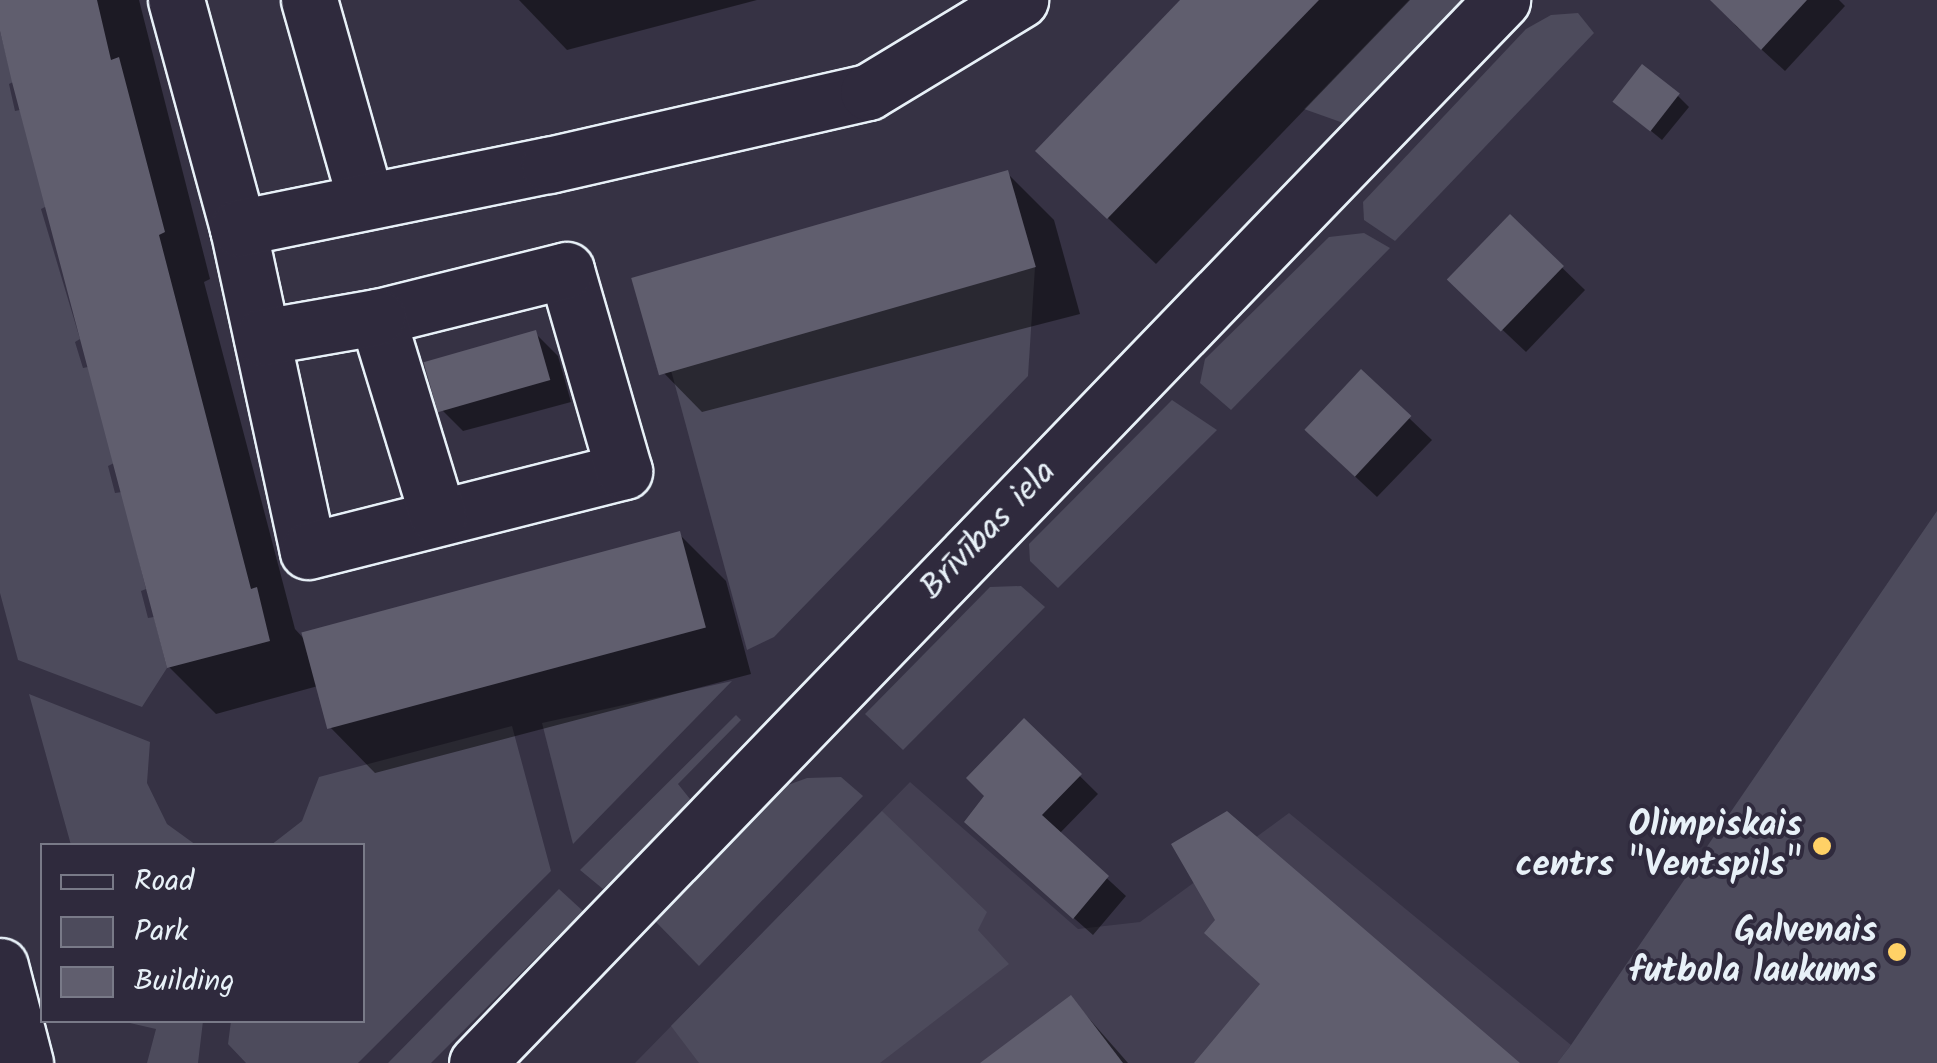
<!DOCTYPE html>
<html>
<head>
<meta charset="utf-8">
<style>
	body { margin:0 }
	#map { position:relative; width:1937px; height:1063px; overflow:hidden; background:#363244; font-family:Kalam,sans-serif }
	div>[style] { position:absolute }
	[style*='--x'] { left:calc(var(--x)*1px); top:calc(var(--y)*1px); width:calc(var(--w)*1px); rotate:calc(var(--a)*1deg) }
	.built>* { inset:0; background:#433f51 }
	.green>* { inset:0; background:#4d4b5c }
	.shadow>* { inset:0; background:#0007 }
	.building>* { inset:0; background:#605e6e; transform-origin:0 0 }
	.roads { filter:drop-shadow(2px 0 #e8f1f8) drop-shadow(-2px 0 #e8f1f8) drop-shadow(0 2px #e8f1f8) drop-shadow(0 -2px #e8f1f8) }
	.minor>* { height:55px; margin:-27.5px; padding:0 27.5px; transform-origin:27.5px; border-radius:27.5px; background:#2f2a3d }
	.major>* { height:55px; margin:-27.5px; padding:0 27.5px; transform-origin:27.5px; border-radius:27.5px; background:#2f2a3d }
	.dots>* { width:28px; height:28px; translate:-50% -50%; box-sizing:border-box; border:5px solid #2f2a3d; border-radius:50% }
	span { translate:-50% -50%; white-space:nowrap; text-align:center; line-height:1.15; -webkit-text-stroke:8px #2f2a3d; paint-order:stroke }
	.street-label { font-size:35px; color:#e8f1f8 }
	.poi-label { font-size:35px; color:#e8f1f8; font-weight:700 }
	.right { translate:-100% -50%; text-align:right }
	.legend { position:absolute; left:40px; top:843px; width:325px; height:180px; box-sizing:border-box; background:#2f2a3d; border:2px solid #797a88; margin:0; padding:12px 18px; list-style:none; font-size:30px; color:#e8f1f8 }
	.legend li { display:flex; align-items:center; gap:20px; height:50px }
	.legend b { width:50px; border:2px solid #797a88 }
</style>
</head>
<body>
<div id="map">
	<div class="built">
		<div style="clip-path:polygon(910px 782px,1078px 929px,1140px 922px,1289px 813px,1571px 1045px,1557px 1063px,635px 1063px)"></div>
	</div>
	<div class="green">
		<div style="clip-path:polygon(1409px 0,1471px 0,1349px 125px,1304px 109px)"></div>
		<div style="clip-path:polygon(1578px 13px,1594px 33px,1395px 241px,1364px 220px,1363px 202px,1526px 29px,1551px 15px)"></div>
		<div style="clip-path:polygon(0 31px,13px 82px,9px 84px,15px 111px,20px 110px,47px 206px,41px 209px,80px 339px,75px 342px,83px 368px,88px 367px,114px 463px,108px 466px,115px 493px,122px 492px,146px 589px,141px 591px,148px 618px,154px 617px,167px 668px,142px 707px,18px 660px,0 593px)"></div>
		<div style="clip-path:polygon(1364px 233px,1390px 248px,1231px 410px,1200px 383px,1205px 359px,1329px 237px)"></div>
		<div style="clip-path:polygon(1035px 267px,1028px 376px,774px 637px,747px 650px,669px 363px)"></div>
		<div style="clip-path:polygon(1172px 400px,1217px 430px,1058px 588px,1030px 561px,1029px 544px)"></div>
		<div style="clip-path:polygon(1937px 511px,1937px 1063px,1557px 1063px,1571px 1045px)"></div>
		<div style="clip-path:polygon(1021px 586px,1045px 607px,903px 750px,865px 714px,990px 587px)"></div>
		<div style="clip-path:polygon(732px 681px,573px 844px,542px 723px)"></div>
		<div style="clip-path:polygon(29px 694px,150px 742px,147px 783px,167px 824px,196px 845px,71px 845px)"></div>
		<div style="clip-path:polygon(736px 715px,741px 720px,678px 784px,694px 804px,603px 889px,580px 870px)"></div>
		<div style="clip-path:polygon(512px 726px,551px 871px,358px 1063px,246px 1063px,228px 1044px,231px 1021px,362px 1020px,362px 846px,271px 845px,302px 821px,319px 777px)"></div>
		<div style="clip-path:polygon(841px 777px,863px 796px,699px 966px,653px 919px,777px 789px,807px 778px)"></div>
		<div style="clip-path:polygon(882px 811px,987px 912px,978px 930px,1009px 964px,880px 1063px,699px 1063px,671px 1026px)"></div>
		<div style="clip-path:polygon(559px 889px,583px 911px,431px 1063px,388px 1063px)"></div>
		<div style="clip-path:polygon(121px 1021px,203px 1021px,198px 1063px,147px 1063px,156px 1029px)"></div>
	</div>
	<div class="shadow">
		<div style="clip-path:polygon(0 0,139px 0,210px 279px,204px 282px,295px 629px,306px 641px,679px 534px,726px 581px,751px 674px,375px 773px,329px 726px,318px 686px,216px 714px,169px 667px,0 21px)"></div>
		<div style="clip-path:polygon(519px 0,757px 0,567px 50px)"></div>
		<div style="clip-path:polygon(1184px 0,1410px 0,1156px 264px,1086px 197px)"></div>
		<div style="clip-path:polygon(1717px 0,1839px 0,1845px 6px,1785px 71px,1736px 26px)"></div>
		<div style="clip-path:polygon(1678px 96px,1689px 107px,1662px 140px,1616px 102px)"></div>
		<div style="clip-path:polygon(1007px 173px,1054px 220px,1080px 314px,702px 412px,656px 365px)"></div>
		<div style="clip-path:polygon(1510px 217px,1585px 290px,1526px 352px,1473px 302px)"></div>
		<div style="clip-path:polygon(535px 333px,558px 356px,571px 402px,463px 431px,440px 408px)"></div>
		<div style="clip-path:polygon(1409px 418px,1432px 440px,1377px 497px,1329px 452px)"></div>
		<div style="clip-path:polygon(1024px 721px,1098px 794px,1059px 834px,1126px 896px,1093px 935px,986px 840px,987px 796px)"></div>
		<div style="clip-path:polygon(1071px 998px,1128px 1063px,984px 1063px)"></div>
	</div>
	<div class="building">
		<div style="clip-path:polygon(0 0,97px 0,111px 60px,119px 57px,165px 232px,159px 235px,251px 589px,257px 587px,270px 641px,167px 668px,12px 82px,0 31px)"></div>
		<div style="clip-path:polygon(1180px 0,1319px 0,1107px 219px,1035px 151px)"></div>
		<div style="clip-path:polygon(1710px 0,1807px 0,1761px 50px)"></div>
		<div style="left:1642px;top:64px;width:48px;height:48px;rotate:38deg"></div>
		<div style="left:1008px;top:170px;width:101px;height:392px;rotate:74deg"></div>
		<div style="left:1510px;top:214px;width:75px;height:91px;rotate:44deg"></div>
		<div style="left:536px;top:330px;width:52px;height:117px;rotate:74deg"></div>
		<div style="left:1361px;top:369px;width:69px;height:83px;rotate:43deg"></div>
		<div style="left:680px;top:531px;width:100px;height:392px;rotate:75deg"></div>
		<div style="clip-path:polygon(1024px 718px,1082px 774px,1042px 815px,1109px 876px,1073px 919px,964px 822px,984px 796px,966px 778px)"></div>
		<div style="clip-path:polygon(1227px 811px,1520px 1063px,1194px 1063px,1260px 984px,1204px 933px,1215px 920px,1171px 844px)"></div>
		<div style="clip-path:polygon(1071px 995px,1123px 1063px,980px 1063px)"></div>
	</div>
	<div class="roads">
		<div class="minor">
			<div style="--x:176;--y:0;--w:236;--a:74.8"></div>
			<div style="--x:238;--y:228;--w:330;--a:77.8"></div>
			<div style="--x:308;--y:551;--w:326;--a:-14.2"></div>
			<div style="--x:624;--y:471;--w:209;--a:-106.1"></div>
			<div style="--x:566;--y:270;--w:195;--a:166"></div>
			<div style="--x:377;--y:317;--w:209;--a:73"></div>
			<div style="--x:309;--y:0;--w:209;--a:74.2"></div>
			<div style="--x:238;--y:228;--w:317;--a:-11.5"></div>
			<div style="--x:549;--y:165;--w:327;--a:-12.9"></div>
			<div style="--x:868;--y:92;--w:178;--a:-31.2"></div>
			<div style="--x:262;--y:337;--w:117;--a:-9.9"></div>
			<div style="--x:477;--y:1063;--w:1477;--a:-46.04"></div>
		</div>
		<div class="major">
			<div style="--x:0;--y:966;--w:100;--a:75.5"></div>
		</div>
	</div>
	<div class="dots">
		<div style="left:1822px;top:846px;background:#ffd166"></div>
		<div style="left:1897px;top:952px;background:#ffd166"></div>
	</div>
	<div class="street-label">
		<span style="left:989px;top:531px;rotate:-46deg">Brīvības iela</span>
	</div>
	<div class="poi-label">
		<span class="right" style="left:1802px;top:846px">Olimpiskais<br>centrs "Ventspils"</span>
		<span class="right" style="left:1877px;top:952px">Galvenais<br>futbola laukums</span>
	</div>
	<ul class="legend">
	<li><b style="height:12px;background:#2f2a3d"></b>Road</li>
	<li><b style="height:28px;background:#4d4b5c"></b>Park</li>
	<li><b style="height:28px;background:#605e6e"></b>Building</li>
	</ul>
</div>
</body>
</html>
